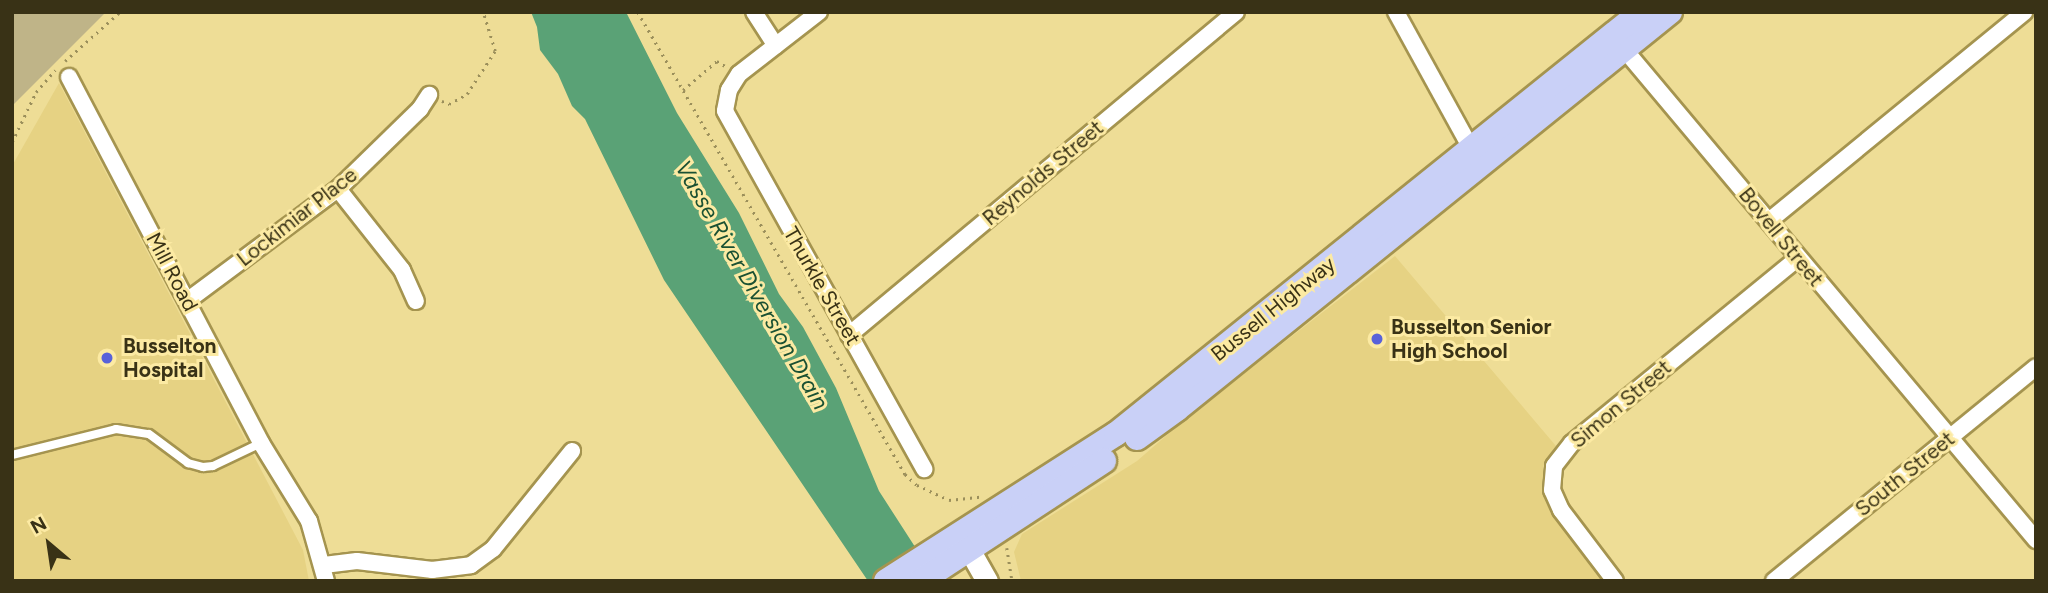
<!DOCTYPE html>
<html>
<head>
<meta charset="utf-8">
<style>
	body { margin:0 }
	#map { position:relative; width:2048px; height:593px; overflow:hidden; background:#eedd96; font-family:Figtree,sans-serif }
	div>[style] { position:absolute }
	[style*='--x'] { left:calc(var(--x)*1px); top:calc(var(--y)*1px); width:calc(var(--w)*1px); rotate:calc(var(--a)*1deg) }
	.built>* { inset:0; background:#e6d283 }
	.green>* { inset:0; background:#bfb488 }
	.water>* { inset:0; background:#5aa276 }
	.path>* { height:2.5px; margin-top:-1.25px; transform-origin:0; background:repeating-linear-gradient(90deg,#9b8f5b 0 2px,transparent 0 7px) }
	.roads { filter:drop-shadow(2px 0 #a5944f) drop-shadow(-2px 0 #a5944f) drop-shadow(0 2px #a5944f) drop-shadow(0 -2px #a5944f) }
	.lane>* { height:8px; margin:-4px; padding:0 4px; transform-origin:4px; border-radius:4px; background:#fff }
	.street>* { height:16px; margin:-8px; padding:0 8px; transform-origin:8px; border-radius:8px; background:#fff }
	.secondary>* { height:21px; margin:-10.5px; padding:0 10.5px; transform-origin:10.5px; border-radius:10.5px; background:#fff }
	.primary>* { height:24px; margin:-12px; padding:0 12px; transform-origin:12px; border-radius:12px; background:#c9d0f7 }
	.dots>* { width:19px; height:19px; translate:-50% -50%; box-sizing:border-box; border:4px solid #fceaa3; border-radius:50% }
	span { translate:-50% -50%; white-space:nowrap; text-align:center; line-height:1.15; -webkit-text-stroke:6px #fceaa3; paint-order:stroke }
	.street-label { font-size:21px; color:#393216 }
	.poi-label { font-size:21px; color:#393216; font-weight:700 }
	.left { translate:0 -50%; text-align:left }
	.water-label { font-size:23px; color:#1b5133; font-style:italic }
	.frame { position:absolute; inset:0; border:14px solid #393216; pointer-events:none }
	.north { position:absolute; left:14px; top:509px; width:70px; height:70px; -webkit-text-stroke:5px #fceaa3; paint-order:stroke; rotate:331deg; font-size:19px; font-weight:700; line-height:28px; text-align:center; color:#393216 }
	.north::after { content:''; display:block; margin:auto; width:24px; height:32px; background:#393216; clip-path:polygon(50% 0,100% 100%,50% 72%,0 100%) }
</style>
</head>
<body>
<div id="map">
	<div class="built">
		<div style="clip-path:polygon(59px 83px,303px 550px,309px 581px,12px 581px,12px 166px)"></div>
		<div style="clip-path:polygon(1395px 256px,1556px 446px,1543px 466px,1544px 486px,1558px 521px,1603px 581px,1021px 581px,1014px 552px,1022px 534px,1137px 461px,1183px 421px)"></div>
	</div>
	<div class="green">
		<div style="clip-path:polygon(12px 12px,106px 12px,12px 106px)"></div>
	</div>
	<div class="water">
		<div style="clip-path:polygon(531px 12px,626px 12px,677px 113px,739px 213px,779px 294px,803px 327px,836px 388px,879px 491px,937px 581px,868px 581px,664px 280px,585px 119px,572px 106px,558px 74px,540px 50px,537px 27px)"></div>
	</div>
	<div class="path">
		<div style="--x:638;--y:12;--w:534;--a:59.98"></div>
		<div style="--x:905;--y:474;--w:16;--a:43"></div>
		<div style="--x:917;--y:485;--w:35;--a:25"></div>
		<div style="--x:949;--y:500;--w:31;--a:-6"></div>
		<div style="--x:65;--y:61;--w:74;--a:-41.7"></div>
		<div style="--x:683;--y:90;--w:45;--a:-40.5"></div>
		<div style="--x:717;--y:61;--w:12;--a:31"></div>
		<div style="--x:442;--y:101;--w:8;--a:23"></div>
		<div style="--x:449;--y:104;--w:21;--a:-29"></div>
		<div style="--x:467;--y:94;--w:51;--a:-56.9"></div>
		<div style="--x:495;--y:51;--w:41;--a:-107.1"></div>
		<div style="--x:12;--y:142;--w:55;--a:-64.4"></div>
		<div style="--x:36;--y:92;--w:29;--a:-49"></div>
		<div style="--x:1007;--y:548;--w:33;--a:81"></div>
	</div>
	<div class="roads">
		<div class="lane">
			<div style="--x:12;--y:455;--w:107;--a:-14"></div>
			<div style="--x:116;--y:429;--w:33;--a:9"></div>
			<div style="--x:149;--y:434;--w:49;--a:36.6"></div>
			<div style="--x:188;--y:463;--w:16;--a:15"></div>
			<div style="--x:203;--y:467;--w:10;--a:-6"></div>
			<div style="--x:213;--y:466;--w:53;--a:-25.6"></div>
		</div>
		<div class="street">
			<div style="--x:754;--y:12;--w:40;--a:57.1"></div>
			<div style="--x:819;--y:12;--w:101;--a:142.2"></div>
			<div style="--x:739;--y:74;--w:19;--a:122"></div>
			<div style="--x:729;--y:90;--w:21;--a:101"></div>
			<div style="--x:725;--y:111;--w:410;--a:60.9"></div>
			<div style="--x:1396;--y:12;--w:162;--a:61.2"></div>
			<div style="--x:1619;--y:43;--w:649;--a:50"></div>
			<div style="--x:69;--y:77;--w:413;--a:62.3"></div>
			<div style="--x:261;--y:443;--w:92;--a:58.4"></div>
			<div style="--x:309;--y:521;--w:62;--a:74.2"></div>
			<div style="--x:338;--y:189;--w:103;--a:51.7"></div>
			<div style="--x:402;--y:270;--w:34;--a:66"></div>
			<div style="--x:1769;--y:221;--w:330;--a:-39.3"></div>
			<div style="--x:187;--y:301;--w:188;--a:-36.6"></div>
			<div style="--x:338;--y:189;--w:115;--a:-44.3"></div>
			<div style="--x:420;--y:109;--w:17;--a:-57"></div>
			<div style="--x:849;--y:335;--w:504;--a:-39.85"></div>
			<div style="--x:324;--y:565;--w:33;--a:-7"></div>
			<div style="--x:357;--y:561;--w:76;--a:6.8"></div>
			<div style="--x:432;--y:570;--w:39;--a:-7"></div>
			<div style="--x:471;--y:565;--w:27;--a:-36"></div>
			<div style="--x:493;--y:549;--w:126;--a:-51.1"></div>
			<div style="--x:1615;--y:581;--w:89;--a:-127.3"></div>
			<div style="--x:1561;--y:510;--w:22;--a:-114"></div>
			<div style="--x:1552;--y:490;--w:24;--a:-85"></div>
			<div style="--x:1554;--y:466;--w:29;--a:-52"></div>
			<div style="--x:1572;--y:443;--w:291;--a:-39.3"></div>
			<div style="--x:1774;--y:581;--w:338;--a:-39.2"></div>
		</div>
		<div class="secondary">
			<div style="--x:962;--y:537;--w:51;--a:60.4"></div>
		</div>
		<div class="primary">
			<div style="--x:1137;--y:438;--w:49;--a:-35.9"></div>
			<div style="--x:1177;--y:409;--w:633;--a:-38.84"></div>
			<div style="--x:886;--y:581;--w:273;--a:-32.6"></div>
			<div style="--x:1116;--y:434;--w:674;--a:-38.79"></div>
			<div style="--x:921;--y:581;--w:219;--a:-33.3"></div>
		</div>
	</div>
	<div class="dots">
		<div style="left:1377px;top:339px;background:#5962d9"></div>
		<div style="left:107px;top:358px;background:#5962d9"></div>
	</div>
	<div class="street-label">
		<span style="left:1043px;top:173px;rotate:-40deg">Reynolds Street</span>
		<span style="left:297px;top:217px;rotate:-38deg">Lockimiar Place</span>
		<span style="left:1781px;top:237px;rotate:51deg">Bovell Street</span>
		<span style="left:172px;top:272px;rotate:62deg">Mill Road</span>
		<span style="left:822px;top:286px;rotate:60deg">Thurkle Street</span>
		<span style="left:1273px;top:309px;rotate:-39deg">Bussell Highway</span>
		<span style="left:1621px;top:404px;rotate:-40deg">Simon Street</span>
		<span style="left:1905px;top:474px;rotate:-39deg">South Street</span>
	</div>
	<div class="poi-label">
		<span class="left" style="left:1391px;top:339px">Busselton Senior<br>High School</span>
		<span class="left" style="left:123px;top:358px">Busselton<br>Hospital</span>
	</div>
	<div class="water-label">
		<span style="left:752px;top:285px;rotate:60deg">Vasse River Diversion Drain</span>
	</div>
	<div class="frame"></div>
	<div class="north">N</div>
</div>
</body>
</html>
